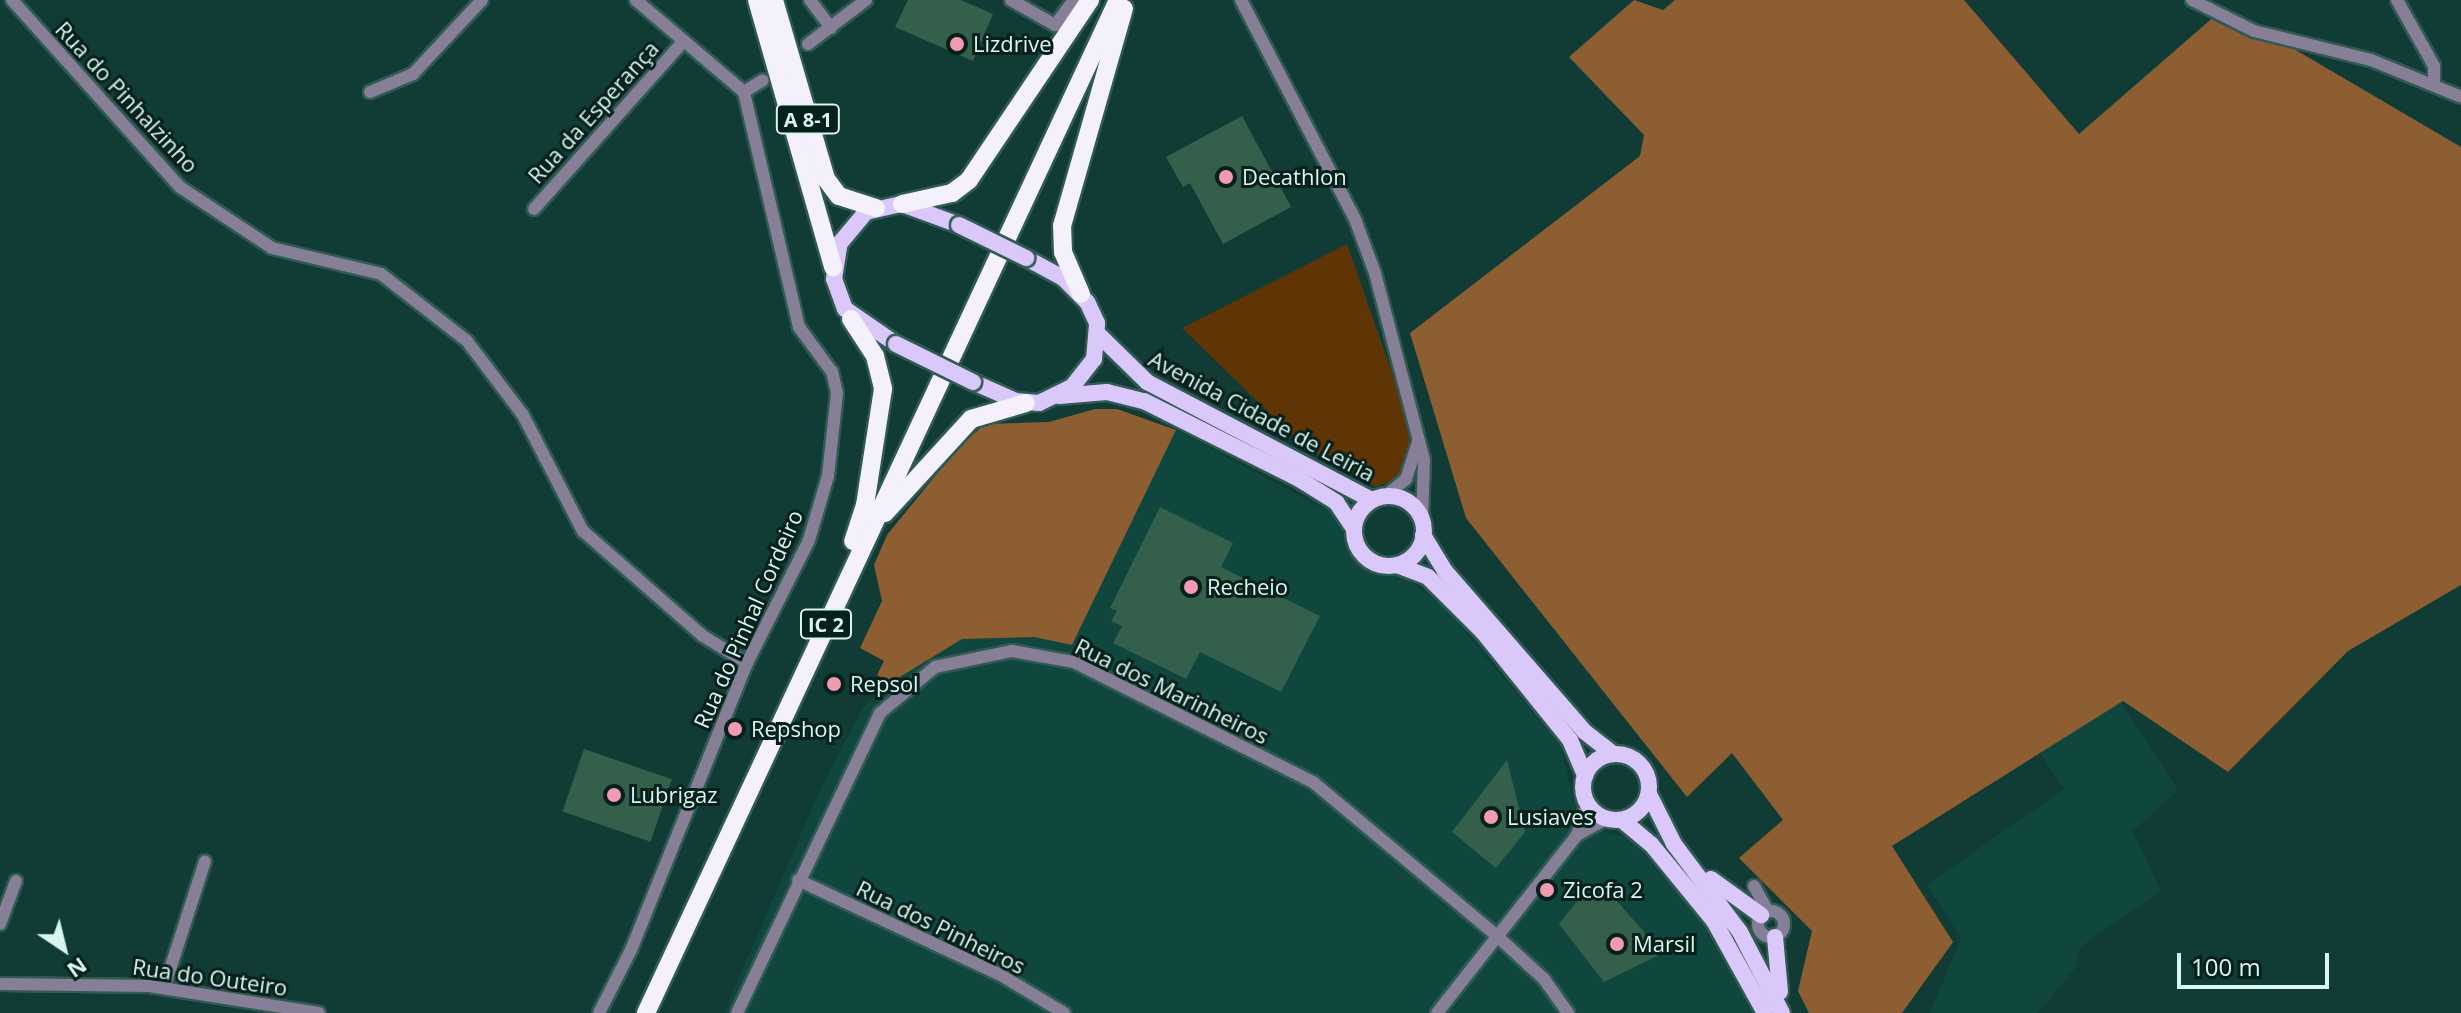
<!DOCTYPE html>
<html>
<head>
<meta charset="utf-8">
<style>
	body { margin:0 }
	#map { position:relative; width:2461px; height:1013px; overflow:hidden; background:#103c35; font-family:"Open Sans",sans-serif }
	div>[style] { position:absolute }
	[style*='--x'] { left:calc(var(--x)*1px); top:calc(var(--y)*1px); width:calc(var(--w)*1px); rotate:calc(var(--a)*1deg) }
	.built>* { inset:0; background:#0f473f }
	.green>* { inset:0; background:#5f3505 }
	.forest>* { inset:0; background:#8c5e32 }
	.building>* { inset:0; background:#34604b; transform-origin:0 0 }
	.roads { filter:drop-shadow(2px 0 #305a53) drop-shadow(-2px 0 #305a53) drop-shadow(0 2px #305a53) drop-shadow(0 -2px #305a53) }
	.minor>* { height:12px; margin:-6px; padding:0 6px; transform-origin:6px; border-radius:6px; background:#877e97 }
	.minor>.ring { margin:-6px; padding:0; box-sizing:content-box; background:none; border:12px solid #877e97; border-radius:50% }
	.major>* { height:16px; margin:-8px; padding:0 8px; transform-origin:8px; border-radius:8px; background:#dbc8fb }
	.major>.ring { margin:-8px; padding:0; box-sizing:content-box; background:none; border:16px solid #dbc8fb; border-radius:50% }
	.highway>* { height:18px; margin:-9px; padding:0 9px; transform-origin:9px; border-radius:9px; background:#f4f0fc }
	.bridges { filter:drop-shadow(2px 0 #305a53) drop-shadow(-2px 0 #305a53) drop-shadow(0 2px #305a53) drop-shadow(0 -2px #305a53) }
	.major-bridge>* { height:16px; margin:-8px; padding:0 8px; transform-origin:8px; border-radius:8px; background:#dbc8fb }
	.dots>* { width:22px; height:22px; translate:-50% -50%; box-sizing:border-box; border:4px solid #08201c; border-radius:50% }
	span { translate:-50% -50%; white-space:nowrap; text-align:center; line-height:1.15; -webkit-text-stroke:6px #08201c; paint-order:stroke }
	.shield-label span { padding:2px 6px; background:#08201c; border:2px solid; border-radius:6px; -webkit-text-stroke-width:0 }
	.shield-label { font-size:20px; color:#d8f5ef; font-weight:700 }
	.poi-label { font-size:22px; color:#d8f5ef }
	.left { translate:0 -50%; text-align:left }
	.street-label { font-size:22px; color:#d8f5ef }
	.north { position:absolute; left:24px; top:909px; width:80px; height:80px; -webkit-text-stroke:6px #08201c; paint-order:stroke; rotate:145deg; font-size:22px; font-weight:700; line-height:32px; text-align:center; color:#d8f5ef }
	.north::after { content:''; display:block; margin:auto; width:28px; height:36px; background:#d8f5ef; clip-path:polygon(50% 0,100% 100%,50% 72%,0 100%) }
	.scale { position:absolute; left:2177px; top:953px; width:152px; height:36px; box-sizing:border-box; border:4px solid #d8f5ef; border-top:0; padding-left:10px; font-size:24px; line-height:28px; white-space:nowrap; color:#d8f5ef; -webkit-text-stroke:6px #08201c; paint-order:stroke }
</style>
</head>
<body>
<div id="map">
	<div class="built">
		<div style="clip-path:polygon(1176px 430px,1330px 512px,1361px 563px,1409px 580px,1444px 607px,1561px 747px,1573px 799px,1603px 832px,1629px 838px,1700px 919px,1752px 1013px,724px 1013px,822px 785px,864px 706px,899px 675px,962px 639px,1034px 637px,1072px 645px)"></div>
		<div style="clip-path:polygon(2115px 694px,2178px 790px,2133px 831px,2161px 891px,2080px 947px,2075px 968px,2038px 1013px,1930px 1013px,1961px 938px,1927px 885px,2064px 789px,2039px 751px)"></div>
	</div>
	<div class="green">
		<div style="clip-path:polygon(1347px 244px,1413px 433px,1403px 476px,1376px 487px,1301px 444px,1182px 328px)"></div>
	</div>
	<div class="forest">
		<div style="clip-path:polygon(1634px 0,1663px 10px,1675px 0,1964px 0,2079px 134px,2224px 8px,2461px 147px,2461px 585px,2348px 651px,2228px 772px,2123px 701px,1892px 846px,1953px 942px,1902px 1013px,1809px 1013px,1798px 991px,1812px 931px,1739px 858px,1783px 820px,1732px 753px,1687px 797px,1466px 518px,1410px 333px,1640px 156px,1644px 135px,1569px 57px)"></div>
		<div style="clip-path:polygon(1095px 409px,1117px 409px,1176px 430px,1072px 645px,1034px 637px,962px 639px,890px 683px,877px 675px,884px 661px,860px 648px,882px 601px,874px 565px,887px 535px,958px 448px,985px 424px,1049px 422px)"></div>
	</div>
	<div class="building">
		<div style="clip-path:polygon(908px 0,961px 0,993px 14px,973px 61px,895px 27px)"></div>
		<div style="clip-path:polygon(1242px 116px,1291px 207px,1223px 244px,1190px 183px,1183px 187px,1166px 157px)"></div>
		<div style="clip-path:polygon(1160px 507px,1233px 543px,1221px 567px,1320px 616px,1281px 692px,1200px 652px,1186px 679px,1113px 643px,1122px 626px,1111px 621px,1117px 611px,1110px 608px)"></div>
		<div style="left:584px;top:749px;width:93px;height:66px;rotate:19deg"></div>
		<div style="clip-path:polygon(1507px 760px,1525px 832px,1496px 868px,1452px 832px)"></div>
		<div style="clip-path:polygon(1607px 890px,1663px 953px,1604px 982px,1559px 924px,1582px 895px)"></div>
	</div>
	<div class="roads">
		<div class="minor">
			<div style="--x:12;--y:0;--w:251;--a:48.1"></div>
			<div style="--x:180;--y:187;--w:110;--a:33.5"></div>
			<div style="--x:272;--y:248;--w:112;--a:13.4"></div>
			<div style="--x:381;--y:274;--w:109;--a:37.9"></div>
			<div style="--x:467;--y:341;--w:93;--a:52.9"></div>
			<div style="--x:523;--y:415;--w:131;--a:62.7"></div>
			<div style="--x:583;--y:531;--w:159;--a:41.2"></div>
			<div style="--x:703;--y:636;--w:52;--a:31.5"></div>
			<div style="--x:810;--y:0;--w:35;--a:53"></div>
			<div style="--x:1011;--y:0;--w:51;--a:29.6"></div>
			<div style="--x:1055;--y:25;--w:31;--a:-53"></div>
			<div style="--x:1241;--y:0;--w:247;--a:62.5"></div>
			<div style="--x:1355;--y:219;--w:58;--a:69.7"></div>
			<div style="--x:1375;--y:273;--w:193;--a:75.3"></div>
			<div style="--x:1424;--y:460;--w:59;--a:91.9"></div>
			<div style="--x:2192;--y:0;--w:69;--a:26.6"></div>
			<div style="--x:2254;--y:31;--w:121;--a:13.9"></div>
			<div style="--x:2371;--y:60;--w:97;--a:22.3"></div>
			<div style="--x:2397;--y:0;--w:76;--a:60.7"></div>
			<div style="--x:2434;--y:66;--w:18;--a:90"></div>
			<div style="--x:808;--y:44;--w:73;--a:-37.2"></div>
			<div style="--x:370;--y:92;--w:47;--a:-22.7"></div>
			<div style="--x:413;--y:74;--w:101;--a:-47"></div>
			<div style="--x:744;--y:92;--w:22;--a:-32"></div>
			<div style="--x:534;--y:209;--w:222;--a:-48.3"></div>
			<div style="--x:1384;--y:497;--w:28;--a:-39"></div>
			<div style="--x:1406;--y:479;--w:40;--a:-72"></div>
			<div style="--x:1577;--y:835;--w:33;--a:-29"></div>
			<div style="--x:798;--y:880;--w:222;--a:25.1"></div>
			<div style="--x:999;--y:974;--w:76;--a:31"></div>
			<div style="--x:1754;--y:886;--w:29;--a:61"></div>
			<div class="ring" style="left:1758px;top:911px;width:14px;height:14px"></div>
			<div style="--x:0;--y:924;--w:46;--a:-69.6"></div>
			<div style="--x:0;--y:984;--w:149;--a:0.8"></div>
			<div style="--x:149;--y:986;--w:172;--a:9"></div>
			<div style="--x:164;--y:988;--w:133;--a:-72.1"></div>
			<div style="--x:599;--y:1013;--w:71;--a:-63.1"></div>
			<div style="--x:631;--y:950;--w:310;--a:-68"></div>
			<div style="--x:747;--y:663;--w:138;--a:-63.2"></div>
			<div style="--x:809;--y:540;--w:67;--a:-73.5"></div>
			<div style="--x:828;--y:476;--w:83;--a:-83.8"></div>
			<div style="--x:837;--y:393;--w:22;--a:-103"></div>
			<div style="--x:832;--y:372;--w:56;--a:-126.3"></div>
			<div style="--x:799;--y:327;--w:241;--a:-103.2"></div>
			<div style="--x:744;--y:92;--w:142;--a:-139.6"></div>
			<div style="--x:737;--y:1013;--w:332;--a:-64.5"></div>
			<div style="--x:880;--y:713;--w:72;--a:-39.9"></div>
			<div style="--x:935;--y:667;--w:79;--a:-11.7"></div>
			<div style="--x:1012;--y:651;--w:63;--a:10.1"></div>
			<div style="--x:1074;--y:662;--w:267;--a:26.7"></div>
			<div style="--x:1313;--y:782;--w:240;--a:39.9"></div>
			<div style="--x:1497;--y:936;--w:64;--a:42.5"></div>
			<div style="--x:1544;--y:979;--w:42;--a:54.8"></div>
			<div style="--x:1437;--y:1013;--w:226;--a:-51.8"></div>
			<div style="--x:1577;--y:835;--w:33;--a:-72"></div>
		</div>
		<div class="major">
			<div style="--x:1098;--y:334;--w:69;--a:44.4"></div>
			<div style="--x:1147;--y:382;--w:254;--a:27.7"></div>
			<div style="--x:896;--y:344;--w:62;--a:-145.5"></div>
			<div style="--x:845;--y:309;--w:32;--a:-110"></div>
			<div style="--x:834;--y:279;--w:36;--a:-81"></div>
			<div style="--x:840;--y:243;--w:40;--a:-50"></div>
			<div style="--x:866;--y:212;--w:37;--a:-13"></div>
			<div style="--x:902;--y:204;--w:61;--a:20.2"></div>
			<div style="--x:973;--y:382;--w:47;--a:23.8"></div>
			<div style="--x:1016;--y:401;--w:23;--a:5"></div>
			<div style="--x:1039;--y:403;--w:37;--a:-26"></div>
			<div style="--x:1072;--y:387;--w:36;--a:-52"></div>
			<div style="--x:1094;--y:359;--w:36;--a:-85"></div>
			<div style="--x:1097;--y:323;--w:23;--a:-115"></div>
			<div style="--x:1087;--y:302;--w:34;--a:-135"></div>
			<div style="--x:1063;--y:278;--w:42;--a:-151.6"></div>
			<div style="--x:1059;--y:396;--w:48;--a:-4.8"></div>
			<div style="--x:1107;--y:392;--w:38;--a:14"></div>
			<div style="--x:1144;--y:401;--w:174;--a:26.7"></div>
			<div style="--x:1299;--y:479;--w:44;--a:31.9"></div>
			<div style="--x:1336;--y:502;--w:32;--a:56"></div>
			<div class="ring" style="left:1354px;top:496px;width:54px;height:54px"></div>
			<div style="--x:1423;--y:535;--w:42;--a:58.6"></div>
			<div style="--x:1445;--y:571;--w:213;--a:49"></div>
			<div style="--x:1585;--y:732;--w:36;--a:38"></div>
			<div style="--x:1397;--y:565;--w:33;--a:21"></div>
			<div style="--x:1428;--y:577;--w:78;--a:45"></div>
			<div style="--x:1483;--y:632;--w:139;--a:51.1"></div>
			<div style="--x:1570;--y:740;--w:39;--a:67"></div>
			<div class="ring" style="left:1583px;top:754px;width:50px;height:50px"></div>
			<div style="--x:1649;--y:794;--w:56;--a:63.4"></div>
			<div style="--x:1674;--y:844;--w:110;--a:53.1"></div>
			<div style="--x:1740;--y:932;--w:91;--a:62.6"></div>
			<div style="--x:1622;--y:820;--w:38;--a:40"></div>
			<div style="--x:1651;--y:844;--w:99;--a:50.7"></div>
			<div style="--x:1714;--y:921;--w:105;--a:61"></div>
			<div style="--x:1711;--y:879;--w:62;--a:35.8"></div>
			<div style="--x:1775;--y:937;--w:55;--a:84.8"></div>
		</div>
		<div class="highway">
			<div style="--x:757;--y:0;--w:278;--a:74.1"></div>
			<div style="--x:774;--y:0;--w:186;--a:73.8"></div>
			<div style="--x:826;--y:179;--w:21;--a:53"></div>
			<div style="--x:839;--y:196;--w:39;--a:18"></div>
			<div style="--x:902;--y:204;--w:51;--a:-12.4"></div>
			<div style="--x:952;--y:193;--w:21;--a:-37"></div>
			<div style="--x:969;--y:180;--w:217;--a:-56.1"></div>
			<div style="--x:1081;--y:294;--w:46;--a:-113.2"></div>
			<div style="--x:1063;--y:252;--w:26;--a:-92"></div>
			<div style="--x:1062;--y:226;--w:226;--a:-74.1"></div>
			<div style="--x:851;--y:319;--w:44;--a:57"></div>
			<div style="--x:875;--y:356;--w:34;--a:76"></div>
			<div style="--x:883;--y:389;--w:117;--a:98.8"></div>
			<div style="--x:865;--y:505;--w:38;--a:108"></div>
			<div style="--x:885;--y:513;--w:127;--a:-47.5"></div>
			<div style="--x:971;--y:419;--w:57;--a:-16.2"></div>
			<div style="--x:646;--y:1013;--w:1118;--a:-65.02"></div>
		</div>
	</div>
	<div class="bridges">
		<div class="major-bridge">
			<div style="--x:959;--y:225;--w:75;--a:26.2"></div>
			<div style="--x:896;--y:344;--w:86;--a:26.3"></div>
		</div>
	</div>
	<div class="dots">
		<div style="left:957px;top:44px;background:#f19ab2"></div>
		<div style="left:1226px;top:177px;background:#f19ab2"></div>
		<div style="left:1191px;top:587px;background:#f19ab2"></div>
		<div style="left:834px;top:684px;background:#f19ab2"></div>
		<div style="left:735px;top:729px;background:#f19ab2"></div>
		<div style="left:614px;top:795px;background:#f19ab2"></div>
		<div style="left:1491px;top:817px;background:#f19ab2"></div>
		<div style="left:1547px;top:890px;background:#f19ab2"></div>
		<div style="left:1617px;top:944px;background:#f19ab2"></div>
	</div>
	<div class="shield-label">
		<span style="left:808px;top:119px">A 8-1</span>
		<span style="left:826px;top:624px">IC 2</span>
	</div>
	<div class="poi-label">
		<span class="left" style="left:973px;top:44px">Lizdrive</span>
		<span class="left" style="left:1242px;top:177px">Decathlon</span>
		<span class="left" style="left:1207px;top:587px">Recheio</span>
		<span class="left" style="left:850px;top:684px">Repsol</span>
		<span class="left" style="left:751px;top:729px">Repshop</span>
		<span class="left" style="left:630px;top:795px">Lubrigaz</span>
		<span class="left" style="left:1507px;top:817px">Lusiaves</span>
		<span class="left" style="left:1563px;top:890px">Zicofa 2</span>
		<span class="left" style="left:1633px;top:944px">Marsil</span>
	</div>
	<div class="street-label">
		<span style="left:127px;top:97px;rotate:47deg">Rua do Pinhalzinho</span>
		<span style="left:593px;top:112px;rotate:-48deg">Rua da Esperança</span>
		<span style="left:1262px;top:416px;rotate:28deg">Avenida Cidade de Leiria</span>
		<span style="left:748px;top:619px;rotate:-66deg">Rua do Pinhal Cordeiro</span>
		<span style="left:1172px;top:691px;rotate:26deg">Rua dos Marinheiros</span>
		<span style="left:941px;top:927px;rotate:26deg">Rua dos Pinheiros</span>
		<span style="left:210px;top:977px;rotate:8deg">Rua do Outeiro</span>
	</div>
	<div class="north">N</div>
	<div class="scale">100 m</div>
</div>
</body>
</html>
